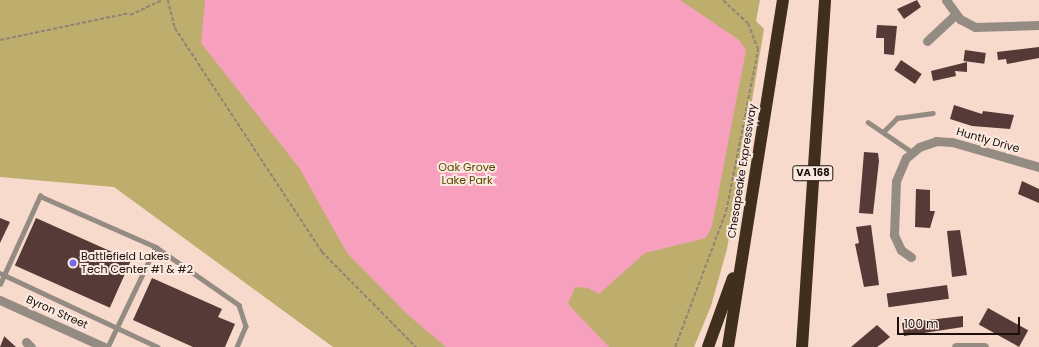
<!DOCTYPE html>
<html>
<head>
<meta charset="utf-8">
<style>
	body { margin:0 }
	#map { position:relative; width:1039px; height:347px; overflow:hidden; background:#f7dacb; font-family:Poppins,sans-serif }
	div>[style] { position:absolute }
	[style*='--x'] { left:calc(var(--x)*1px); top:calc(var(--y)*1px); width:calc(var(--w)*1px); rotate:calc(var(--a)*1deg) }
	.green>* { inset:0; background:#bdae6d }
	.water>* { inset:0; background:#f7a0be }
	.building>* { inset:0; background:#553a38; transform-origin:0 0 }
	.path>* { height:1.5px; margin-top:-0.75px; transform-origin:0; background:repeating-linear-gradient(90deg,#958176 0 4px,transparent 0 6px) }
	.service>* { height:4.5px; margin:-2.25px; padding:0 2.25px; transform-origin:2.25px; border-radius:2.25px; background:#948c82 }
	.minor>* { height:9px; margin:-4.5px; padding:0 4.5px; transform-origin:4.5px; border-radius:4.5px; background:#948c82 }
	.motorway>* { height:12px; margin:-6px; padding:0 6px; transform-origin:6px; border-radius:6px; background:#3f2f1c }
	.dots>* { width:11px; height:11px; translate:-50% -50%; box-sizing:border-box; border:2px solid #fceae1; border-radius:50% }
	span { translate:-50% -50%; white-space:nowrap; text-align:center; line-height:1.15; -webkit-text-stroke:4px #fceae1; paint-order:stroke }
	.shield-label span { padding:1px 3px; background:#fceae1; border:1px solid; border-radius:3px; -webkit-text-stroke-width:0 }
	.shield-label { font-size:10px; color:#1a110c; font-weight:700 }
	.street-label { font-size:11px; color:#1a110c }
	.park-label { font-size:11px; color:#554700 }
	.poi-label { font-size:11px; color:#1a110c }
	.left { translate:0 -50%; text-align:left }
	.scale { position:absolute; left:897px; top:317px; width:123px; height:18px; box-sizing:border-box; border:2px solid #1a110c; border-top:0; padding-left:5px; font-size:12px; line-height:14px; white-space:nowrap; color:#1a110c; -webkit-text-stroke:3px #fceae1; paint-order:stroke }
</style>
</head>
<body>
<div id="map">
	<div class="green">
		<div style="clip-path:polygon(0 0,760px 0,756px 21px,764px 29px,727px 249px,711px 306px,694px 347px,333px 347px,114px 187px,0 177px)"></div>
	</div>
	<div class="water">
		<div style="clip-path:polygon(205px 0,680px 0,739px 40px,746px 50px,712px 226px,706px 238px,645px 253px,599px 294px,588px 288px,575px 287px,568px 304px,609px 347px,446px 347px,408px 315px,347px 253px,300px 169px,201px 43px)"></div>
	</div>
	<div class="building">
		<div style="clip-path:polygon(917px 0,921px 7px,904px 19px,897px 9px)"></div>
		<div style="clip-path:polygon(877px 25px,897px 26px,894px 55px,884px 54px,884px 38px,876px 38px)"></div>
		<div style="clip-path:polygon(1039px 47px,1039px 58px,1007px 64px,1006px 59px,998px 60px,997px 52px)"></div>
		<div style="left:965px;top:50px;width:21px;height:11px;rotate:8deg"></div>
		<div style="left:901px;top:60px;width:25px;height:12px;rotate:34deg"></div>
		<div style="clip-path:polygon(967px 62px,967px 72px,955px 71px,956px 76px,933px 81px,931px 71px)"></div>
		<div style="clip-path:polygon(954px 105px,982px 114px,983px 111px,1014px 115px,1010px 129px,972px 126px,950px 119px)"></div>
		<div style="clip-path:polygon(864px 152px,878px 153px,879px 161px,873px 214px,859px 213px)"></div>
		<div style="clip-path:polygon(1022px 181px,1039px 189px,1039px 203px,1018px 194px)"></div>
		<div style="clip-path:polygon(916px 189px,930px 190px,930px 211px,935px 211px,930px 228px,915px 227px)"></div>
		<div style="clip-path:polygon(0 218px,10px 222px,0 243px)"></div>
		<div style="left:36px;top:218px;width:104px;height:52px;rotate:24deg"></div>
		<div style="clip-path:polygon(871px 225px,879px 285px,864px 287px,855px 244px,859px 243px,856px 227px)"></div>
		<div style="clip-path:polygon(960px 230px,967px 275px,952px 277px,947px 231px)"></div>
		<div style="clip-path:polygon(152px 278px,222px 309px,218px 317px,235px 324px,225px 347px,193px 347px,133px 320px)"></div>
		<div style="left:947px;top:285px;width:14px;height:61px;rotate:82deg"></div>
		<div style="left:988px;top:308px;width:46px;height:19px;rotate:29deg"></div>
		<div style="clip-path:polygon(963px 316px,963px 327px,904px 336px,902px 323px)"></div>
		<div style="clip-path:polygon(877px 325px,890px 337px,884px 342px,877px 347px,851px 347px)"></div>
		<div style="clip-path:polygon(4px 337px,4px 336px,16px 347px,0 347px)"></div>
	</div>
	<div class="path">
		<div style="--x:168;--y:0;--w:29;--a:76"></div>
		<div style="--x:175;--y:28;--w:268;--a:56.7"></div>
		<div style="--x:322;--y:252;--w:134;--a:45.3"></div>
		<div style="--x:130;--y:15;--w:35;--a:-25"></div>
		<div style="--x:0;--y:40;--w:132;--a:-11.8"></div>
		<div style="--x:675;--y:347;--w:145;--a:-69.4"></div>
		<div style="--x:726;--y:211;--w:164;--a:-78.8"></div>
		<div style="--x:758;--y:50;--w:28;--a:-111"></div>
		<div style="--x:748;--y:24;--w:35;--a:-137"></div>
	</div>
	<div class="service">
		<div style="--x:868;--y:122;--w:53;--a:34.3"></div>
		<div style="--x:883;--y:132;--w:20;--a:-45"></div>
		<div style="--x:897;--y:118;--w:36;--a:-8"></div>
		<div style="--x:156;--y:247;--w:101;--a:34.9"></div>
		<div style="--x:239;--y:305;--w:22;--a:72"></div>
		<div style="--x:246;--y:326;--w:23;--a:113"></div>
		<div style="--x:0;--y:273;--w:174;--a:25.1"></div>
		<div style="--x:0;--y:284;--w:97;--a:-65.6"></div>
		<div style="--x:40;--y:196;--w:127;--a:23.7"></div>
		<div style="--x:156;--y:247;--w:111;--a:115.6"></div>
	</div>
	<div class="minor">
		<div style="--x:946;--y:0;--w:24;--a:54"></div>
		<div style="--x:960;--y:19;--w:17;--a:28"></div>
		<div style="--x:975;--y:27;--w:64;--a:-1.8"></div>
		<div style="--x:927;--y:41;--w:38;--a:-43"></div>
		<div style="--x:911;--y:257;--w:12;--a:-145"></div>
		<div style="--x:901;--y:250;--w:17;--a:-115"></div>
		<div style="--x:894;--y:235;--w:54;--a:-87.9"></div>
		<div style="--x:896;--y:181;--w:25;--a:-67"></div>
		<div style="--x:906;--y:158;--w:17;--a:-40"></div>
		<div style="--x:919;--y:147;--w:18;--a:-19"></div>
		<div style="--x:936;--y:141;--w:16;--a:4"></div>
		<div style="--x:952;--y:142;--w:91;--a:16"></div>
		<div style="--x:0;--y:300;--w:114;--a:24.3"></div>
		<div style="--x:26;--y:342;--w:7;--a:45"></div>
		<div style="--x:956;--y:347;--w:28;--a:0"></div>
	</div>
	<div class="motorway">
		<div style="--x:708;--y:347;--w:73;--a:-70.1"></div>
		<div style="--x:728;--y:347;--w:351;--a:-81"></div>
		<div style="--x:802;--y:347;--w:348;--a:-86.2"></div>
	</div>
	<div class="dots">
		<div style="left:73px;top:263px;background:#746be6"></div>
	</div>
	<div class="shield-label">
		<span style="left:813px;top:173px">VA 168</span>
	</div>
	<div class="street-label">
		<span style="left:988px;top:140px;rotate:16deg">Huntly Drive</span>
		<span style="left:742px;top:171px;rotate:-81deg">Chesapeake Expressway</span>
		<span style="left:57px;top:312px;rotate:24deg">Byron Street</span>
	</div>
	<div class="park-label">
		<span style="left:467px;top:174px">Oak Grove<br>Lake Park</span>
	</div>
	<div class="poi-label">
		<span class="left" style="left:81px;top:263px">Battlefield Lakes<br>Tech Center #1 &amp; #2</span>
	</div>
	<div class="scale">100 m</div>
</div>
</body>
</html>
